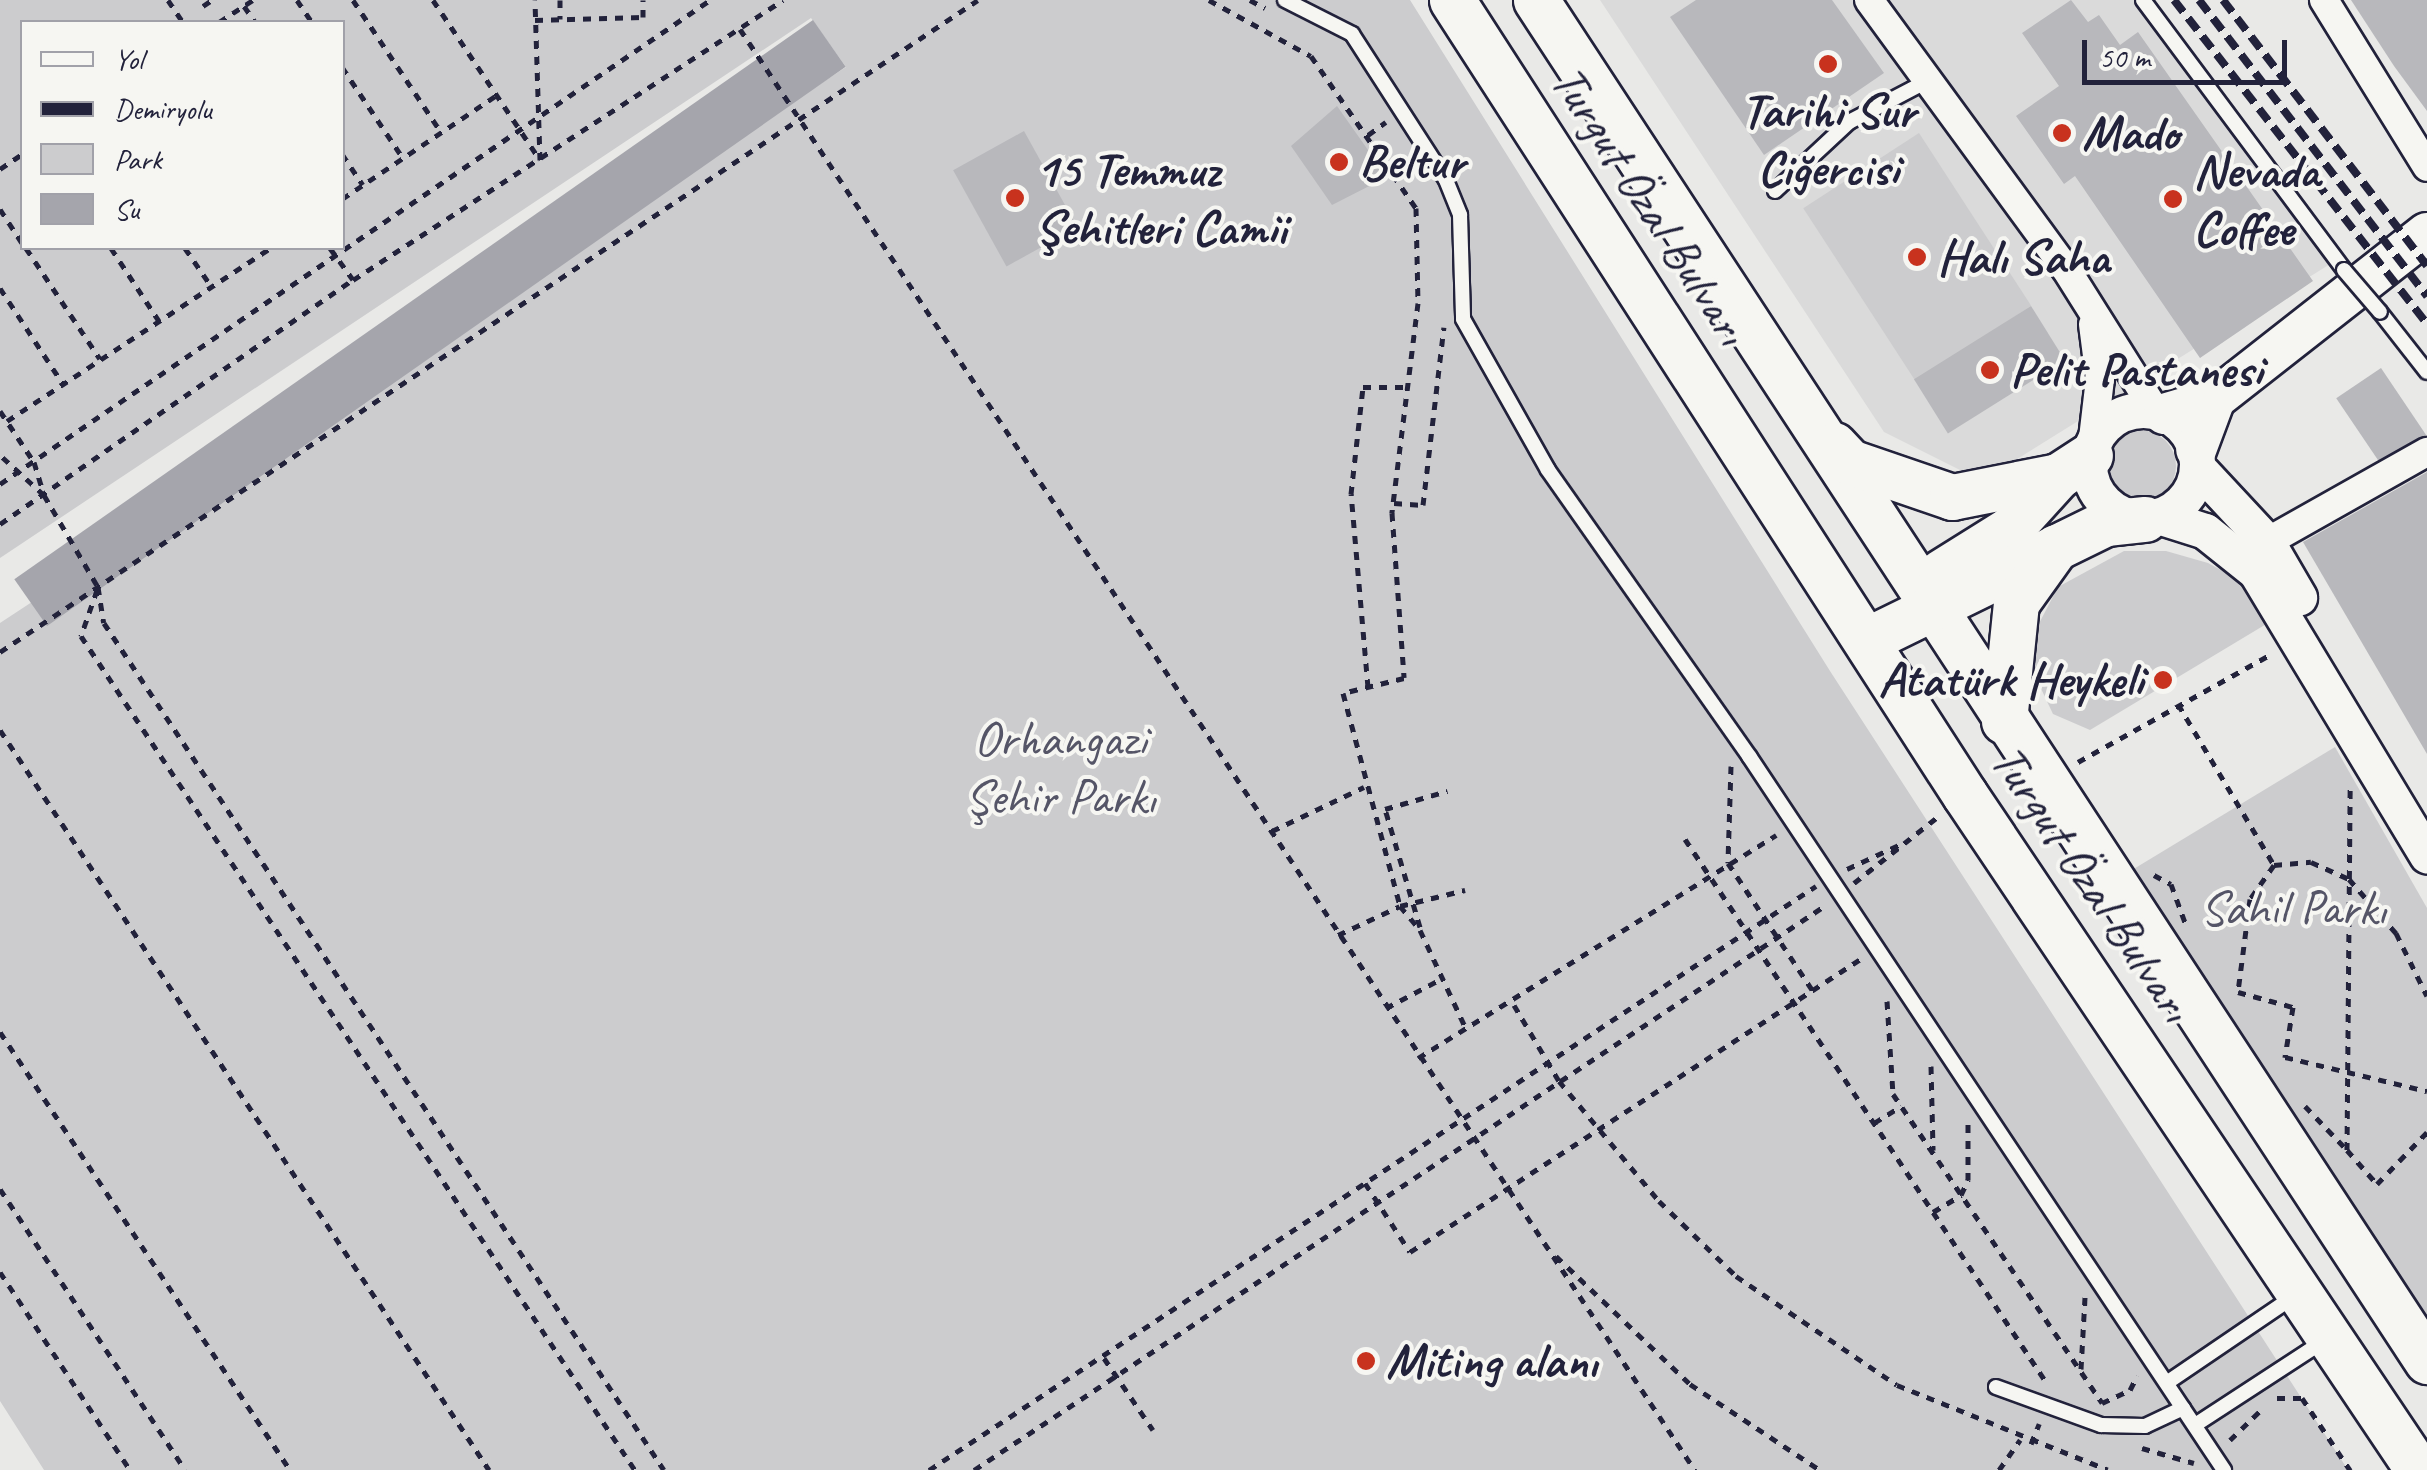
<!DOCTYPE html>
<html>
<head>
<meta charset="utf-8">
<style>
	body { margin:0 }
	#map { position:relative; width:2427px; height:1470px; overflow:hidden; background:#e9e9e7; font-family:Caveat,sans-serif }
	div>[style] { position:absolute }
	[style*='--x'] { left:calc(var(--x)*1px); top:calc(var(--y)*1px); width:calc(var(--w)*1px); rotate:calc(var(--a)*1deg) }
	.built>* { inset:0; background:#dadada }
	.green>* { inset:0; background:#ccccce; transform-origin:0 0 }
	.round { border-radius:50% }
	.water>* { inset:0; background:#a5a5ac; transform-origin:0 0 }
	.building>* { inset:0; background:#b8b8bc; transform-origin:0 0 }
	.path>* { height:5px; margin-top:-2.5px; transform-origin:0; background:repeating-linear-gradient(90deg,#22223b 0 8px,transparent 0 16px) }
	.roads { filter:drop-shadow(2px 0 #22223b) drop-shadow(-2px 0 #22223b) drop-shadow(0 2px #22223b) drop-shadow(0 -2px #22223b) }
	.service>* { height:14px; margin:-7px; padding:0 7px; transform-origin:7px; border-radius:7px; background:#f6f6f2 }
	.minor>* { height:28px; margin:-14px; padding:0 14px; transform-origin:14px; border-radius:14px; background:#f6f6f2 }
	.tertiary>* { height:35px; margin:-17.5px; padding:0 17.5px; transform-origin:17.5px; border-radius:17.5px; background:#f6f6f2 }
	.tertiary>.ring { margin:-17.5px; padding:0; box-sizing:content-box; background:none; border:35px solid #f6f6f2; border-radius:50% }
	.secondary>* { height:40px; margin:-20px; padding:0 20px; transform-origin:20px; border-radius:20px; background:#f6f6f2 }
	.trunk>* { height:45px; margin:-22.5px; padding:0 22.5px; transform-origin:22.5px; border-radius:22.5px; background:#f6f6f2 }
	.rail>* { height:8px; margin-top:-4px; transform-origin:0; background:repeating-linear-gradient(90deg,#22223b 0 15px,transparent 0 23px) }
	.bridges { filter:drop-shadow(2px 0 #22223b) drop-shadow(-2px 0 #22223b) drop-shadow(0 2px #22223b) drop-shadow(0 -2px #22223b) }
	.service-bridge>* { height:14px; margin:-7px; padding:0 7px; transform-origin:7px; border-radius:7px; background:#f6f6f2 }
	.dots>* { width:28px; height:28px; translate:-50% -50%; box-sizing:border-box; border:5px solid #f6f6f2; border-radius:50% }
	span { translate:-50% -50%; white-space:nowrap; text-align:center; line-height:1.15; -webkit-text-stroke:8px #f6f6f2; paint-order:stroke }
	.poi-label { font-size:50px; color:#22223b; font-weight:700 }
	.left { translate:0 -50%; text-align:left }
	.right { translate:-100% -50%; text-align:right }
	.street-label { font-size:50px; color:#22223b }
	.park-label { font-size:50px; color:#555567 }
	.legend { position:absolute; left:20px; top:20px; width:325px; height:230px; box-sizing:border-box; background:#f6f6f2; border:2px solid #a1a1a9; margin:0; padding:12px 18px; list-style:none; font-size:30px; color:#22223b }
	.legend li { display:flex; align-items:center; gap:20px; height:50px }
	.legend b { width:50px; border:2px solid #a1a1a9 }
	.scale { position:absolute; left:2082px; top:40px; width:205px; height:45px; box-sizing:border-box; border:5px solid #22223b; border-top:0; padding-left:12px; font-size:30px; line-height:35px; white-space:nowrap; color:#22223b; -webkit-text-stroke:8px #f6f6f2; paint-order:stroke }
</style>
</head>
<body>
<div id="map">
	<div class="built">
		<div style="clip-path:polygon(1600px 0,2134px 0,2335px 261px,2014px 461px,1964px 472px,1884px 432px)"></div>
	</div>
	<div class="green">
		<div style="clip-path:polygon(evenodd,0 0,1410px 0,1830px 671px,2348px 1470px,44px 1470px,0 1401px,0 623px,846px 67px,811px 18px,0 558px,0 0,22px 22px,342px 22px,342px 248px,22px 248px,22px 22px)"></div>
		<div style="left:1919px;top:133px;width:206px;height:138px;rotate:57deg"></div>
		<div class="round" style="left:2104px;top:430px;width:72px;height:72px"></div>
		<div style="clip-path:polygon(2124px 551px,2166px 551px,2208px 563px,2241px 581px,2273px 620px,2090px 730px,2053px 714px,2036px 678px,2032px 637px,2058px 587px)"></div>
		<div style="clip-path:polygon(2335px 747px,2427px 908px,2427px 1334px,2132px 870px)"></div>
	</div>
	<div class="water">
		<div style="left:813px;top:20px;width:57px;height:975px;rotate:55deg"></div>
	</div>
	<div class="building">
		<div style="clip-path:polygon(1696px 0,1832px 0,1884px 73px,1764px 155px,1670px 17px)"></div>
		<div style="clip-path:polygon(2071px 0,2088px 22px,2099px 15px,2120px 45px,2138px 32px,2313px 281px,2200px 358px,2075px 176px,2064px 184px,2016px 116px,2059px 86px,2022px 33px)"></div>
		<div style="clip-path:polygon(2351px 0,2427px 0,2427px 111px,2394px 66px)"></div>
		<div style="clip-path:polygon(1337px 106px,1387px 177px,1332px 205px,1291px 146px)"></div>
		<div style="left:1024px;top:131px;width:110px;height:81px;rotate:61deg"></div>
		<div style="left:2031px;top:306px;width:64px;height:138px;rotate:58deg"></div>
		<div style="left:2381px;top:368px;width:81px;height:54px;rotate:56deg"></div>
		<div style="clip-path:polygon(2427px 472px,2427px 754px,2303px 542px)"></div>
	</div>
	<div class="path">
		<div style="--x:168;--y:0;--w:27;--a:56"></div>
		<div style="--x:297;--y:0;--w:27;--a:56"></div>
		<div style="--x:353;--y:0;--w:159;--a:56.3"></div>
		<div style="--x:433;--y:0;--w:192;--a:56.2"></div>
		<div style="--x:540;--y:160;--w:160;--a:-91.8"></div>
		<div style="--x:560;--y:0;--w:19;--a:90"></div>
		<div style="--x:1209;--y:0;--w:116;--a:28.8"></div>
		<div style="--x:1311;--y:56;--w:185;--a:55.4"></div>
		<div style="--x:1416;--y:208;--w:95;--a:88.8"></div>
		<div style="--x:1418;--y:303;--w:212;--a:97.1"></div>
		<div style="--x:1392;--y:513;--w:165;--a:85.8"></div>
		<div style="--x:1404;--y:678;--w:63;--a:166.2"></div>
		<div style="--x:1343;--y:693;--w:220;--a:75"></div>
		<div style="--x:1400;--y:906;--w:31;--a:50"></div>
		<div style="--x:1420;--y:930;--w:111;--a:65"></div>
		<div style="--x:1250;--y:0;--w:17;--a:28"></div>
		<div style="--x:203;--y:6;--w:11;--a:-34"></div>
		<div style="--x:244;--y:6;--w:19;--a:55"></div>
		<div style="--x:535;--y:20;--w:108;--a:-1.6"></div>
		<div style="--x:643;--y:17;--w:17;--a:-90"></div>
		<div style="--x:219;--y:22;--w:40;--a:-32.9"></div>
		<div style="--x:740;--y:29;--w:1729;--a:56.47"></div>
		<div style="--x:342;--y:67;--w:110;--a:56.2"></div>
		<div style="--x:1368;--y:135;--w:22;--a:-36"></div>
		<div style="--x:342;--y:154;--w:37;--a:56"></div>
		<div style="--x:0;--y:169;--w:27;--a:-34"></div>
		<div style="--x:342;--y:199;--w:187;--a:-33.9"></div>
		<div style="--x:0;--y:209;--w:40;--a:57.1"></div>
		<div style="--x:26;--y:248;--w:133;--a:56.3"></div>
		<div style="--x:111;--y:248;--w:87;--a:56.7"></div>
		<div style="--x:185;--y:248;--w:46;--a:55.6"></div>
		<div style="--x:330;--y:248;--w:39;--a:54"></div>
		<div style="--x:0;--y:288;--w:115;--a:56.7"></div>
		<div style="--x:0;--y:411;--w:61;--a:56.3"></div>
		<div style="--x:34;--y:462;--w:34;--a:73"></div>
		<div style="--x:44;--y:495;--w:59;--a:-137.7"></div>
		<div style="--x:7;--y:421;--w:315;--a:-33.3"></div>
		<div style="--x:0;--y:484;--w:859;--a:-34.28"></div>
		<div style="--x:44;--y:495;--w:107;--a:59.6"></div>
		<div style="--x:98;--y:587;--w:36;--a:81"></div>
		<div style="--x:104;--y:623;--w:1015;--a:56.53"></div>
		<div style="--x:1394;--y:503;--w:29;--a:4"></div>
		<div style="--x:1423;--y:505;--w:179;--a:-83.3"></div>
		<div style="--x:0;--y:524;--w:429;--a:-34.7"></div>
		<div style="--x:353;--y:280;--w:513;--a:-33.07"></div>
		<div style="--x:97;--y:590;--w:49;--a:109.2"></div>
		<div style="--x:81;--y:636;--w:1001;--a:56.41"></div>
		<div style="--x:0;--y:652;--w:1175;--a:-33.69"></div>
		<div style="--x:1368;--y:687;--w:194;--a:-95"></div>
		<div style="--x:1351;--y:494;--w:108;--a:-83.6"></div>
		<div style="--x:1363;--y:387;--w:44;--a:0"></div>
		<div style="--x:2178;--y:704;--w:187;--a:59.2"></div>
		<div style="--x:2274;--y:865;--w:42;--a:125.2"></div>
		<div style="--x:2250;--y:899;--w:94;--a:97.4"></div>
		<div style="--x:2238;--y:992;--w:57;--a:15.3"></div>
		<div style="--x:2293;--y:1007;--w:51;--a:99.1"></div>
		<div style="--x:2285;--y:1057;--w:146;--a:13.5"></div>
		<div style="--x:0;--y:730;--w:887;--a:56.54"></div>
		<div style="--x:2078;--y:762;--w:223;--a:-29.2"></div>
		<div style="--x:1731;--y:766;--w:97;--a:91.8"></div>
		<div style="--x:1728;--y:863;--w:154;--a:56.4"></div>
		<div style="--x:1272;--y:831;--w:102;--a:-25.6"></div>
		<div style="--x:1685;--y:839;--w:652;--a:56.38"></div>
		<div style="--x:2274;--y:865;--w:37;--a:-5"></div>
		<div style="--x:2311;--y:862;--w:42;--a:24.1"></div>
		<div style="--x:2349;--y:879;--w:72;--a:49"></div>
		<div style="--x:2396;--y:933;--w:70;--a:63.8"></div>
		<div style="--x:1847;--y:869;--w:60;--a:-24.8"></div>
		<div style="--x:2154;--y:875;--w:19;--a:28"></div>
		<div style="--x:2171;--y:884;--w:44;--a:69.9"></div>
		<div style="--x:1854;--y:883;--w:110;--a:-38.3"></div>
		<div style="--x:1420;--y:927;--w:123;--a:-106.5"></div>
		<div style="--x:1385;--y:809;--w:65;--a:-16.2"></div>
		<div style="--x:1338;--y:935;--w:68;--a:-25.1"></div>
		<div style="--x:1400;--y:906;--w:67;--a:-13.8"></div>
		<div style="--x:1887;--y:1001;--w:93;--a:86.3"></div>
		<div style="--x:1893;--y:1094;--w:373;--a:55.9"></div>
		<div style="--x:1514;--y:1005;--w:88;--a:59.4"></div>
		<div style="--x:1559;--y:1081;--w:156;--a:50.2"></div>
		<div style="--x:1659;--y:1201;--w:107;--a:44.2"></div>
		<div style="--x:1736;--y:1276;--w:194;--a:34.1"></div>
		<div style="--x:1897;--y:1385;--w:227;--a:21.9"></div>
		<div style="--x:1386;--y:1008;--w:64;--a:-27.8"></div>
		<div style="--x:0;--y:1032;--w:525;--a:56.49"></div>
		<div style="--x:1418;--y:1058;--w:422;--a:-31.9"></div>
		<div style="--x:1931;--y:1066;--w:84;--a:88.6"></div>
		<div style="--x:2305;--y:1106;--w:61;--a:46.3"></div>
		<div style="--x:2347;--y:1150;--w:363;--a:-89.5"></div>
		<div style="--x:1874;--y:1123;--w:32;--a:-32"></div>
		<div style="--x:2347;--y:1150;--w:45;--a:48.6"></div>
		<div style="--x:2377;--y:1184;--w:72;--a:-46.1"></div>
		<div style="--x:1365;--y:1183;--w:82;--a:56.9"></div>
		<div style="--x:1410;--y:1252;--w:539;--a:-33.04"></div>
		<div style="--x:0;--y:1189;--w:336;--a:56.6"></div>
		<div style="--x:1933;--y:1212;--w:33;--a:-31"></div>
		<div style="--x:1961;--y:1195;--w:17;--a:-65"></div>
		<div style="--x:1968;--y:1180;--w:57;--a:-90"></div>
		<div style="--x:1556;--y:1256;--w:185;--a:43.7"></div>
		<div style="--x:1690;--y:1384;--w:156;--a:33.5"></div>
		<div style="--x:0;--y:1272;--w:237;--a:56.7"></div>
		<div style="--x:1104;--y:1358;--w:87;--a:55.8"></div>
		<div style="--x:2081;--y:1369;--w:72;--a:-86.8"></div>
		<div style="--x:2277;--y:1398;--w:25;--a:0"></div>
		<div style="--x:2302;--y:1398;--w:87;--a:56.3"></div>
		<div style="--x:2102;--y:1403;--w:31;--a:-25"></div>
		<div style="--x:2130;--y:1390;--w:16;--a:-63"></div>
		<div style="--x:2230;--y:1440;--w:47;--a:-44.1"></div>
		<div style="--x:2031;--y:1444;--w:22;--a:-68"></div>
		<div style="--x:2142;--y:1448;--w:54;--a:16.1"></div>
		<div style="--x:929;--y:1470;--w:1062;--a:-33.36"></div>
		<div style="--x:974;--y:1470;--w:1022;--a:-33.55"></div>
		<div style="--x:1999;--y:1470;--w:37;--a:-55"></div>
	</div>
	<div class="roads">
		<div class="service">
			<div style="--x:1285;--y:0;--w:75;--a:26.9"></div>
			<div style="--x:1352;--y:34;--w:174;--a:57.2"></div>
			<div style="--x:1446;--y:180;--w:38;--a:68"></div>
			<div style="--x:1460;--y:215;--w:104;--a:88.3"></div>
			<div style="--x:1463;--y:319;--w:173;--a:60.6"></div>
			<div style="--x:1548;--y:470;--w:350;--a:54.9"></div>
			<div style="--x:1749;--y:756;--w:858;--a:56.37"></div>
			<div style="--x:2143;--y:0;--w:337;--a:53.3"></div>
			<div style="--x:1775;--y:191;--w:101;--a:-43"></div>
			<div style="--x:1849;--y:122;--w:88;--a:-27.7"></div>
			<div style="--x:2380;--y:312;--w:76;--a:51.9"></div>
			<div style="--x:2168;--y:1382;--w:155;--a:-34.2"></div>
			<div style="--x:1996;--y:1387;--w:112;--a:19.9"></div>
			<div style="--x:2101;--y:1425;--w:44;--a:1.3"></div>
			<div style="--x:2145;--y:1426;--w:42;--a:-25.3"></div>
			<div style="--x:2195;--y:1425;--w:154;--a:-33.1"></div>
		</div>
		<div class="minor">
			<div style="--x:1869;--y:0;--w:333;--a:53.8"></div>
			<div style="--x:2066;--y:269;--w:169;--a:57.8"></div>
			<div style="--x:2324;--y:0;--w:196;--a:58.3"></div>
			<div style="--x:2092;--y:447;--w:68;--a:-83.3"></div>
			<div style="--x:2100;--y:379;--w:55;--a:-97.3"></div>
			<div style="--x:2267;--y:542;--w:184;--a:-29.4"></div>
		</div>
		<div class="tertiary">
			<div class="ring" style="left:2089px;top:410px;width:73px;height:73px"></div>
			<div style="--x:2198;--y:468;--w:101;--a:47"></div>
			<div style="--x:2267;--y:542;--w:64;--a:59.8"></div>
			<div style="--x:2158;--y:516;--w:49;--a:17.7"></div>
			<div style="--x:2205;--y:531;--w:65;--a:38.8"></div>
			<div style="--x:2256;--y:572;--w:331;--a:58.9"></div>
		</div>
		<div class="secondary">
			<div style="--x:2215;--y:399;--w:269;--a:-38.1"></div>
			<div style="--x:2164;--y:414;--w:53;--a:-16.4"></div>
			<div style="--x:2215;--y:399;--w:54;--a:110.4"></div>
		</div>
		<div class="trunk">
			<div style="--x:1452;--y:0;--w:946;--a:57.17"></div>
			<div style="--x:1965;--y:795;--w:813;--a:56.13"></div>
			<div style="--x:1536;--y:0;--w:1627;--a:56.79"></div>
			<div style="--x:1834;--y:445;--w:23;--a:47"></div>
			<div style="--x:1850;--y:462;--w:108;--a:18.9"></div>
			<div style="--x:1952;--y:497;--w:108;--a:-11.2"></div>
			<div style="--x:2058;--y:476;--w:38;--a:-33"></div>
			<div style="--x:1941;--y:572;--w:81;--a:-31.9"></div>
			<div style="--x:2010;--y:529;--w:72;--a:-47.8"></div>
			<div style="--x:1869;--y:639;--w:264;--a:-26.1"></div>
			<div style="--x:2106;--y:523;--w:39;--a:-6"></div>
			<div style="--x:2004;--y:721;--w:119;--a:-84.2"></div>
			<div style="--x:2016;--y:603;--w:69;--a:-54.5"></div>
		</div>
	</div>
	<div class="rail">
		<div style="--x:2174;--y:0;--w:411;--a:52"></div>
		<div style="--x:2199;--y:0;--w:374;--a:52.4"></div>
		<div style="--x:2223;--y:0;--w:335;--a:52.5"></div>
	</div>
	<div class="bridges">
		<div class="service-bridge">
			<div style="--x:2344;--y:270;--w:55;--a:49.4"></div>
		</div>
	</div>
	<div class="dots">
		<div style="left:1828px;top:64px;background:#c8321e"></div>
		<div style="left:2062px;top:133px;background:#c8321e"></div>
		<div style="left:1339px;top:162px;background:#c8321e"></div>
		<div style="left:1015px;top:198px;background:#c8321e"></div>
		<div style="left:2173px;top:199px;background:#c8321e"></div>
		<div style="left:1917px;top:257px;background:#c8321e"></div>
		<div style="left:1990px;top:370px;background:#c8321e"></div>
		<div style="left:2163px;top:680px;background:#c8321e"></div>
		<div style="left:1366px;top:1361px;background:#c8321e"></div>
	</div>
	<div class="poi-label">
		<span style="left:1828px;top:139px">Tarihi Sur<br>Ciğercisi</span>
		<span class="left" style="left:2082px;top:133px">Mado</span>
		<span class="left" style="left:1359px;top:162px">Beltur</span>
		<span class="left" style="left:1035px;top:198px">15 Temmuz<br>Şehitleri Camii</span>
		<span class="left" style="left:2193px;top:199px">Nevada<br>Coffee</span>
		<span class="left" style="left:1937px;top:257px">Halı Saha</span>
		<span class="left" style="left:2010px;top:370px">Pelit Pastanesi</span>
		<span class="right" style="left:2143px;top:680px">Atatürk Heykeli</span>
		<span class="left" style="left:1386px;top:1361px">Miting alanı</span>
	</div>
	<div class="street-label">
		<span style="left:1650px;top:205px;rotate:57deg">Turgut Özal Bulvarı</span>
		<span style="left:2092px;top:883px;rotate:56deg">Turgut Özal Bulvarı</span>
	</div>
	<div class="park-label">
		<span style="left:1060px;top:767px">Orhangazi<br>Şehir Parkı</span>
		<span style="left:2293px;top:908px">Sahil Parkı</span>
	</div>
	<ul class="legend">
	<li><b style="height:12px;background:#f6f6f2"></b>Yol</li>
	<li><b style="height:12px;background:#22223b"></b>Demiryolu</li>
	<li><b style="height:28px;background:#ccccce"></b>Park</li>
	<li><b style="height:28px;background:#a5a5ac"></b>Su</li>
	</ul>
	<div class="scale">50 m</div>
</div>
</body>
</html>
